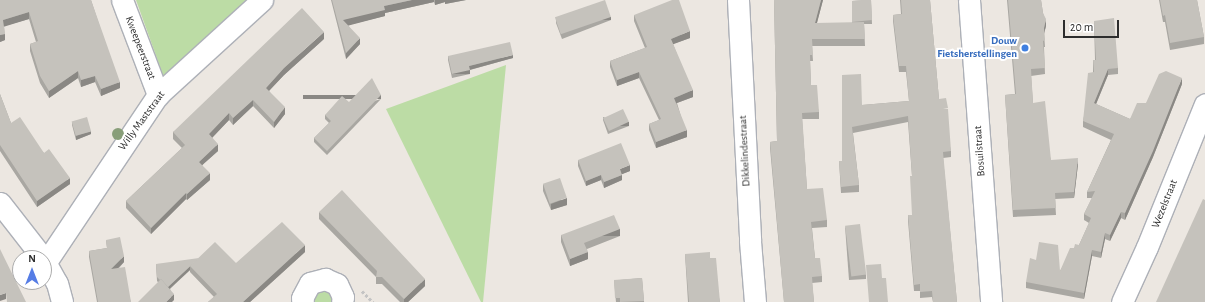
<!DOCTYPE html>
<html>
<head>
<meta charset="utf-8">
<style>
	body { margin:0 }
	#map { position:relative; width:1205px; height:302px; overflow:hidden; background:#ece7e1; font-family:"Alegreya Sans",sans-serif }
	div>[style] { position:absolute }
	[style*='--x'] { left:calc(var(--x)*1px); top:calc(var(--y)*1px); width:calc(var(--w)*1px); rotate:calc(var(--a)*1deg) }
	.green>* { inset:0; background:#bcdca5 }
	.path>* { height:2.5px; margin-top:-1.25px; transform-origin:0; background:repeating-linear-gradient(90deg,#c4c4c4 0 3px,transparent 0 5px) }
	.roads { filter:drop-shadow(1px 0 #adb0b7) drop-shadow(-1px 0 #adb0b7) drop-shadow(0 1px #adb0b7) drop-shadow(0 -1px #adb0b7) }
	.minor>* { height:21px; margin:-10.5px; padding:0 10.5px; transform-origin:10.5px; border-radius:10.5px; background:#fff }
	.trees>* { width:12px; height:12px; margin:-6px; border-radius:50%; background:#889e79 }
	.wall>* { inset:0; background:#a9a7a2; transform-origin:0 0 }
	.shaded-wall>* { inset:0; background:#8a8884; transform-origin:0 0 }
	.building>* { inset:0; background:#c5c2bc; transform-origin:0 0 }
	.dots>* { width:11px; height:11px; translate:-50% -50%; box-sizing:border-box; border:2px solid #fff; border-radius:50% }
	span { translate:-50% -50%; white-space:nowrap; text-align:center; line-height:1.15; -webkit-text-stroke:4px #fff; paint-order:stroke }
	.shop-label { font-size:11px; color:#366cbe; font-weight:700 }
	.right { translate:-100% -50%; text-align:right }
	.street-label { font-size:11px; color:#2d2d2d }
	.north { position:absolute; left:12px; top:250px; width:40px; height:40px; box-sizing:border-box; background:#fff; border:1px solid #ababab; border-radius:50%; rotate:0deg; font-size:11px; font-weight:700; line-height:16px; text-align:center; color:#2d2d2d }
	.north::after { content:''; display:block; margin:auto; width:14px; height:18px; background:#567de5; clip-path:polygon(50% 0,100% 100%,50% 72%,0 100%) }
	.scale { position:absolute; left:1063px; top:20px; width:56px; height:18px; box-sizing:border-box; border:2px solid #2d2d2d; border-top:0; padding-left:5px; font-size:12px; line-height:14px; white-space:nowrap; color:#2d2d2d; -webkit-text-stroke:3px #fff; paint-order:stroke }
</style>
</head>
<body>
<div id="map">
	<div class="green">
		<div style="clip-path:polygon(136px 0,251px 0,164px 78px)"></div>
		<div style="clip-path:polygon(506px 65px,483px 302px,481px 302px,386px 109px)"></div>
		<div style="clip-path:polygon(326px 286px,336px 302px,310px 302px,310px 293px)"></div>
	</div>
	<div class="path">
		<div style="--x:362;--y:291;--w:16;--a:45"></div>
	</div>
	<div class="roads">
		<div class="minor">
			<div style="--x:122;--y:0;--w:102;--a:69.2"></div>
			<div style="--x:738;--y:0;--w:241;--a:87.1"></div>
			<div style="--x:750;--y:241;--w:61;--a:85.3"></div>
			<div style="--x:969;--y:0;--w:303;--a:85.8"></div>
			<div style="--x:0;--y:203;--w:70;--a:52"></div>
			<div style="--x:44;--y:260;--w:26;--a:61"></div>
			<div style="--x:57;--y:283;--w:20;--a:75"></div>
			<div style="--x:46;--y:262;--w:201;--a:-56.2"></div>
			<div style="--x:158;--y:95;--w:141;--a:-42.4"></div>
			<div style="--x:303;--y:302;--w:4;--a:-104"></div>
			<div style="--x:302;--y:298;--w:17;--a:-62"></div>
			<div style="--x:310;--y:283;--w:16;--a:-15"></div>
			<div style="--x:325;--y:279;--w:13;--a:23"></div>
			<div style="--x:337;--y:284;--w:14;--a:65"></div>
			<div style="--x:343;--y:297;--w:5;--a:101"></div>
			<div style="--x:1122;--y:302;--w:60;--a:-65.6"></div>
			<div style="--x:1147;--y:247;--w:154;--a:-67.9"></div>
		</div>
	</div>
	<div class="trees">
		<div style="left:118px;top:134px"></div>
	</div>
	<div class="wall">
		<div style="clip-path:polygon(0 0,91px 0,120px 88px,101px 96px,95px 82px,81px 87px,78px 78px,49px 98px,40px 83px,30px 51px,30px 44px,36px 42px,29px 19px,4px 26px,5px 40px,0 42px)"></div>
		<div style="clip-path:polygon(331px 0,466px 0,445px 4px,445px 2px,435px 5px,434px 2px,385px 13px,385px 16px,348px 25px,360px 44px,346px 59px)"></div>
		<div style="clip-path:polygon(774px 0,823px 0,817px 23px,852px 23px,852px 1px,871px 0,872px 24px,864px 24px,865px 46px,812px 46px,813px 61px,810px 61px,811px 85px,819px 112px,819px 119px,802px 119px,807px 189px,827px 220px,827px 227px,812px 228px,815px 258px,822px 276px,822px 282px,812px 283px,814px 302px,784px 302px,770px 148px,770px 142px,777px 141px)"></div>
		<div style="clip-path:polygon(900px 0,930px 0,939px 99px,951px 151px,951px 157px,943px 158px,957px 302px,933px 302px,932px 297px,920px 298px,920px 291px,914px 291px,908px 221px,908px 215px,912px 215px,912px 176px,908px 122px,853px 133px,859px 185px,859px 192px,841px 193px,839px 161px,842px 161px,842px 75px,862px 105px,909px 101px,906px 72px,899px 72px,893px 21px,893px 15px,901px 14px)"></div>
		<div style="clip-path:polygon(1007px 0,1041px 0,1043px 13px,1046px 26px,1044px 33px,1045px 47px,1044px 47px,1045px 74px,1031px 76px,1033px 103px,1051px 160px,1078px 164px,1074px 198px,1055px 199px,1056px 215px,1013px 217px,1005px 95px,1015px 94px)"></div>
		<div style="clip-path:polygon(1159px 0,1197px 0,1204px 37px,1204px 44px,1170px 50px,1165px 22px,1163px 22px)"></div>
		<div style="clip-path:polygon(634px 15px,690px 38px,673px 44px,693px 97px,677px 103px,687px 137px,656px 148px,649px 130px,649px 124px,659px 120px,639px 78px,617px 86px,610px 67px,610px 61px,645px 48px,634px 21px)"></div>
		<div style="clip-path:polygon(556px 19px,611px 20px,562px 39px,556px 23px)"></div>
		<div style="clip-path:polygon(1094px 21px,1118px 68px,1118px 74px,1108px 75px,1096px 104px,1130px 119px,1146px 103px,1182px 84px,1153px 157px,1125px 220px,1121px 218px,1110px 241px,1105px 239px,1101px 258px,1092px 256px,1084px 299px,1026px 288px,1026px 282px,1060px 271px,1074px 248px,1079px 245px,1089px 223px,1084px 220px,1084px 214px,1092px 198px,1087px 198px,1087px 192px,1111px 140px,1083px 127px,1083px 121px,1093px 72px,1093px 60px,1095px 60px)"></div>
		<div style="clip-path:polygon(324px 39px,284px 75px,269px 91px,285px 114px,274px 128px,253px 106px,233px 125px,229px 120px,212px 138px,218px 151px,202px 165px,210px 180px,187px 200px,186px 199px,151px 234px,126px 208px,126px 201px,182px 148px,173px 139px,173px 132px)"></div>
		<div style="clip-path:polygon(448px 56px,513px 58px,470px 70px,470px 74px,452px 78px,448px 60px)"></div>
		<div style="clip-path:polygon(0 94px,11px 123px,44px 153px,70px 184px,37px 207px,0 151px)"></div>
		<div style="clip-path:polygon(381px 99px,327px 155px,314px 142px,314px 138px,329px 123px,325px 119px,325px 115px)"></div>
		<div style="clip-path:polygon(603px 117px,629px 126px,608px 134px,603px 120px)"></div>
		<div style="clip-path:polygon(72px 122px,91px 134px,76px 140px,72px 125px)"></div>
		<div style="clip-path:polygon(578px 160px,630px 171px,622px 174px,622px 180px,604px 188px,601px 180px,586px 186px,578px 166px)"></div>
		<div style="clip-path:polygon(543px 184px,567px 205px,551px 210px,543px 191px)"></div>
		<div style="clip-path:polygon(319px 212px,425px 286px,408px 302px,400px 302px,382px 284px,376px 284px,376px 277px,319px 219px)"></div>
		<div style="clip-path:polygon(845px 226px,866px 275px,866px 279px,849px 280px)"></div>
		<div style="clip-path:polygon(561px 235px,620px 236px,587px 249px,588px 259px,570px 266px,561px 242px)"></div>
		<div style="clip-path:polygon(106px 240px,124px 262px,119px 268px,131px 302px,97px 302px,89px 257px,89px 251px,107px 248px)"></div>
		<div style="clip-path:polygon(305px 252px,250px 302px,208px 302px,214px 297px,190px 272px,190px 270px,170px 289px,174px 300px,157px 281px,156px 264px,236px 263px)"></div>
		<div style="clip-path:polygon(685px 254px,710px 258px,720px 302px,688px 302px)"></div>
		<div style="left:642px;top:278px;width:24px;height:28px;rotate:85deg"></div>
	</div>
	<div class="shaded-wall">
		<div style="clip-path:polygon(412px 0,434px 0,434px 2px,385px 13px,385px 16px,343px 27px,343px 20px,384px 6px)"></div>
		<div style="clip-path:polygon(435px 0,445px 0,445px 2px,435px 5px)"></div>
		<div style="clip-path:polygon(445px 0,466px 0,445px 4px)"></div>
		<div style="clip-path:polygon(821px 0,823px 0,815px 30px,815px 23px)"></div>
		<div style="clip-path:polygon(29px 12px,29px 19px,3px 27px,3px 20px)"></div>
		<div style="left:611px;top:17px;width:3px;height:53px;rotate:90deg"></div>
		<div style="clip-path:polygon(1046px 19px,1046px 26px,1044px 34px,1044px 28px)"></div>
		<div style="clip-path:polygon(690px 31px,690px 38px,671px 45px,671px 39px)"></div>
		<div style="clip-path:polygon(324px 32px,324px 39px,284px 75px,266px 94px,266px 88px,284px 68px)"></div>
		<div style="clip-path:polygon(5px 34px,5px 40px,0 42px,0 35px)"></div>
		<div style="clip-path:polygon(360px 38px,360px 44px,346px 59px,346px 53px)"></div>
		<div style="clip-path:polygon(513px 55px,513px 58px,469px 70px,469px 66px)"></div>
		<div style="clip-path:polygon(1108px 69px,1108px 75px,1094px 109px,1094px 103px)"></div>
		<div style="left:470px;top:70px;width:4px;height:18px;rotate:90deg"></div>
		<div style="clip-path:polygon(78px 71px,78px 78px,49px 98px,49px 91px)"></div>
		<div style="clip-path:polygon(639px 72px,639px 78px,617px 86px,617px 80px)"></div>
		<div style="clip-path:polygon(95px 76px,95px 82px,81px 87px,81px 80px)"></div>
		<div style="clip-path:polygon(1182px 78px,1182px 84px,1153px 157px,1125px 220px,1125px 213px)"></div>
		<div style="clip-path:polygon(120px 82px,120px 88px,101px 96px,101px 89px)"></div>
		<div style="clip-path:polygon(693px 90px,693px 97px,674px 104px,674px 98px)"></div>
		<div style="left:381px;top:95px;width:4px;height:78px;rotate:90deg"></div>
		<div style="clip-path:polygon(253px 100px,253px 106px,233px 125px,233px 118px)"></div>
		<div style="clip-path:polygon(285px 107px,285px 114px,274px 128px,274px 122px)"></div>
		<div style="clip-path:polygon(229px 113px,229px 120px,209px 141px,209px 134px)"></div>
		<div style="left:629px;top:122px;width:4px;height:22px;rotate:90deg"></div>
		<div style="clip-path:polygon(687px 130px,687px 137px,656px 148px,656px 142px)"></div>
		<div style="clip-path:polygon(91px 131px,91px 134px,76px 140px,76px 136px)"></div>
		<div style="clip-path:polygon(218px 144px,218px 151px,199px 168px,199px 162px)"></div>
		<div style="clip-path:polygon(1078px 158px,1078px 164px,1074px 198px,1074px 192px)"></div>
		<div style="clip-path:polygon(630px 165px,630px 171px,620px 175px,620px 169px)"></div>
		<div style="clip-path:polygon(210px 173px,210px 180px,187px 200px,187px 194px)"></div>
		<div style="clip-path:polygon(601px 175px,601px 180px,586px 186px,586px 181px)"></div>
		<div style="clip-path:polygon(622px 175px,622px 180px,604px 188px,604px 182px)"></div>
		<div style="clip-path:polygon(70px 178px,70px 184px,37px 207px,37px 201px)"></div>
		<div style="clip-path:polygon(186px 193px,186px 199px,151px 234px,151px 228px)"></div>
		<div style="clip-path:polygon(567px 198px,567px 205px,551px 210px,551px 204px)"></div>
		<div style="clip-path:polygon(1121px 212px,1121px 218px,1110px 241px,1110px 235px)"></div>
		<div style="left:620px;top:229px;width:7px;height:39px;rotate:90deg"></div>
		<div style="clip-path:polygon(1105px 233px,1105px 239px,1101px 258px,1101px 252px)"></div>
		<div style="clip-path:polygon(305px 245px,305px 252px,250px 302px,243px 302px)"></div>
		<div style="clip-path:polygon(1092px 250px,1092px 256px,1084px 299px,1084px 293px)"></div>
		<div style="clip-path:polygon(588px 252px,588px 259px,570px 266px,570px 259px)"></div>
		<div style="clip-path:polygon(124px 256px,124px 262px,111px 275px,111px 269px)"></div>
		<div style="clip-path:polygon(190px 266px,190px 270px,167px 291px,167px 288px)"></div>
		<div style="clip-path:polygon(425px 279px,425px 286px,408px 302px,404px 302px,404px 299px)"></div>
		<div style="clip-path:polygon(6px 293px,6px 299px,0 301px,0 295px)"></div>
		<div style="clip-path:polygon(174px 294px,174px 300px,172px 302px,166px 302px)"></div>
	</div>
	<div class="building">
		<div style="clip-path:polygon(0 0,91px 0,120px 82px,101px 89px,95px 76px,81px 80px,78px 71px,49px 91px,40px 76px,30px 44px,38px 41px,29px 12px,3px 20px,5px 34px,0 35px)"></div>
		<div style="clip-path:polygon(332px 0,412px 0,384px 6px,385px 10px,343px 20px,360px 38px,346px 53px)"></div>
		<div style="left:605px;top:0;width:18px;height:53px;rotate:71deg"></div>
		<div style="clip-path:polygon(672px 0,679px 0,690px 31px,671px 39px,693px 90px,674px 98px,687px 130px,656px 142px,649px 124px,661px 119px,639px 72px,617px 80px,610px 61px,647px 47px,634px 15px)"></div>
		<div style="clip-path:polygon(774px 0,821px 0,815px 23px,864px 22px,865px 39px,812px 39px,813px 55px,810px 55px,811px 85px,817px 85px,819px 112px,802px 113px,807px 189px,823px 188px,827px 220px,811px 222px,815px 258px,820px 258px,822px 276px,812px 277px,814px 302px,784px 302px,770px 142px,777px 141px)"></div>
		<div style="clip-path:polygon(862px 0,871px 0,872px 20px,852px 22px,852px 1px)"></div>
		<div style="clip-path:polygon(901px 0,930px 0,939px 99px,946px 98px,948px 108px,943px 109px,948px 109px,951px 151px,943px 152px,957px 302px,933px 302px,932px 291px,920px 292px,920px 284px,914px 285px,908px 215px,912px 215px,910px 176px,912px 176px,908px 116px,852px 127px,859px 185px,841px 187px,839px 161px,842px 161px,842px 75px,861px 74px,862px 105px,909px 101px,906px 66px,899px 66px,893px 15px,902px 14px)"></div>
		<div style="clip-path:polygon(1008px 0,1041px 0,1043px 13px,1046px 19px,1044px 28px,1045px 40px,1043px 41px,1045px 68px,1031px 69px,1033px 103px,1045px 101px,1051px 160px,1078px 158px,1074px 192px,1055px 193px,1056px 208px,1013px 210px,1005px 95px,1016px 94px)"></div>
		<div style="clip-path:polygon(1160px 0,1197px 0,1204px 37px,1170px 43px,1165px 15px,1163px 16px)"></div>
		<div style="clip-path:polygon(302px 8px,324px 32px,284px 68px,266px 88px,285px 107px,274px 122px,253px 100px,233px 118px,229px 113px,209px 134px,218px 144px,199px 162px,210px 173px,187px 194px,186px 193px,151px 228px,126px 201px,185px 145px,173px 132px)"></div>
		<div style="clip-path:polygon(1114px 18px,1118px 68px,1108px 69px,1094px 103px,1130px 119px,1137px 103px,1146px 103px,1159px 74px,1166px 71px,1182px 78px,1153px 151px,1125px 213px,1121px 212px,1110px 235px,1105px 233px,1101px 252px,1092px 250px,1084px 293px,1026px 282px,1030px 258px,1036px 260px,1039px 242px,1058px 245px,1060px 271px,1070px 248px,1074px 248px,1075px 244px,1079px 245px,1091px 218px,1084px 214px,1095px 191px,1087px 192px,1114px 134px,1083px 121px,1088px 73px,1094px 72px,1093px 60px,1096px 60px,1094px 21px)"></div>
		<div style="clip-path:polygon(510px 42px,513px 55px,469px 66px,470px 70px,452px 74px,448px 56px)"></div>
		<div style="clip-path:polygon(372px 78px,381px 95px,327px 151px,314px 138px,331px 121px,325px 115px,342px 96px,349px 102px)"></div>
		<div style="clip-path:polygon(0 94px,11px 123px,20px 117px,44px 153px,49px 149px,70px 178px,37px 201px,0 145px)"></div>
		<div style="left:623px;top:109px;width:14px;height:22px;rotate:65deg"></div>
		<div style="left:87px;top:117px;width:15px;height:16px;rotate:74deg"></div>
		<div style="clip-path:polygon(621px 143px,630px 165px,620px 169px,622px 175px,604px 182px,601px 175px,586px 181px,578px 160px)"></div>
		<div style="left:560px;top:178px;width:21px;height:18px;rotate:71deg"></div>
		<div style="clip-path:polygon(342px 190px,425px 279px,404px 299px,382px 277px,376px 277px,377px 271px,319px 212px)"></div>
		<div style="clip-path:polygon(1203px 199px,1205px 200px,1205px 302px,1156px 302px)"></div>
		<div style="clip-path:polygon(614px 215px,620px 229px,584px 243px,588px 252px,570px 259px,561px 235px)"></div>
		<div style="clip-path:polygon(282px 222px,305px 245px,243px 302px,208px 302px,217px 294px,190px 266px,215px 242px,236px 263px)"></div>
		<div style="left:860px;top:224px;width:51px;height:15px;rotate:83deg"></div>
		<div style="clip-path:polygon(120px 237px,124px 256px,111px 269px,125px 267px,131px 302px,98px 302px,89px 251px,107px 248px,106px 240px)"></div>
		<div style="clip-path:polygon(0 249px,26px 302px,7px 302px,6px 293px,0 295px)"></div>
		<div style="clip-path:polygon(710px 252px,710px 258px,716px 258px,720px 302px,689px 302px,685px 254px)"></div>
		<div style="clip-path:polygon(199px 258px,168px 287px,161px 279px,160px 280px,157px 277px,156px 264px)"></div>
		<div style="clip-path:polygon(881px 264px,882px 278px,886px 278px,888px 302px,869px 302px,866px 265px)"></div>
		<div style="clip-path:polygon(642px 278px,644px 301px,620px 302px,620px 298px,615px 298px,614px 280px)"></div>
		<div style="clip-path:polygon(161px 279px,174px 294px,166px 302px,138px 302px)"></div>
	</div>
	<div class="dots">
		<div style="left:1025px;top:48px;background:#3f7fe0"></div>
	</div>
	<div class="shop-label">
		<span class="right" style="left:1017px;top:48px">Douw<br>Fietsherstellingen</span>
	</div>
	<div class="street-label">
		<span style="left:140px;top:48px;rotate:69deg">Kweepeerstraat</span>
		<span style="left:142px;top:121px;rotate:-54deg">Willy Maststraat</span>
		<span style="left:745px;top:151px;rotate:-93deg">Dikkelindestraat</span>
		<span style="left:980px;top:151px;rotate:-94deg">Bosuilstraat</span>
		<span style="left:1165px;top:204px;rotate:-68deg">Wezelstraat</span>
	</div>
	<div class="north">N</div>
	<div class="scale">20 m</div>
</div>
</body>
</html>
